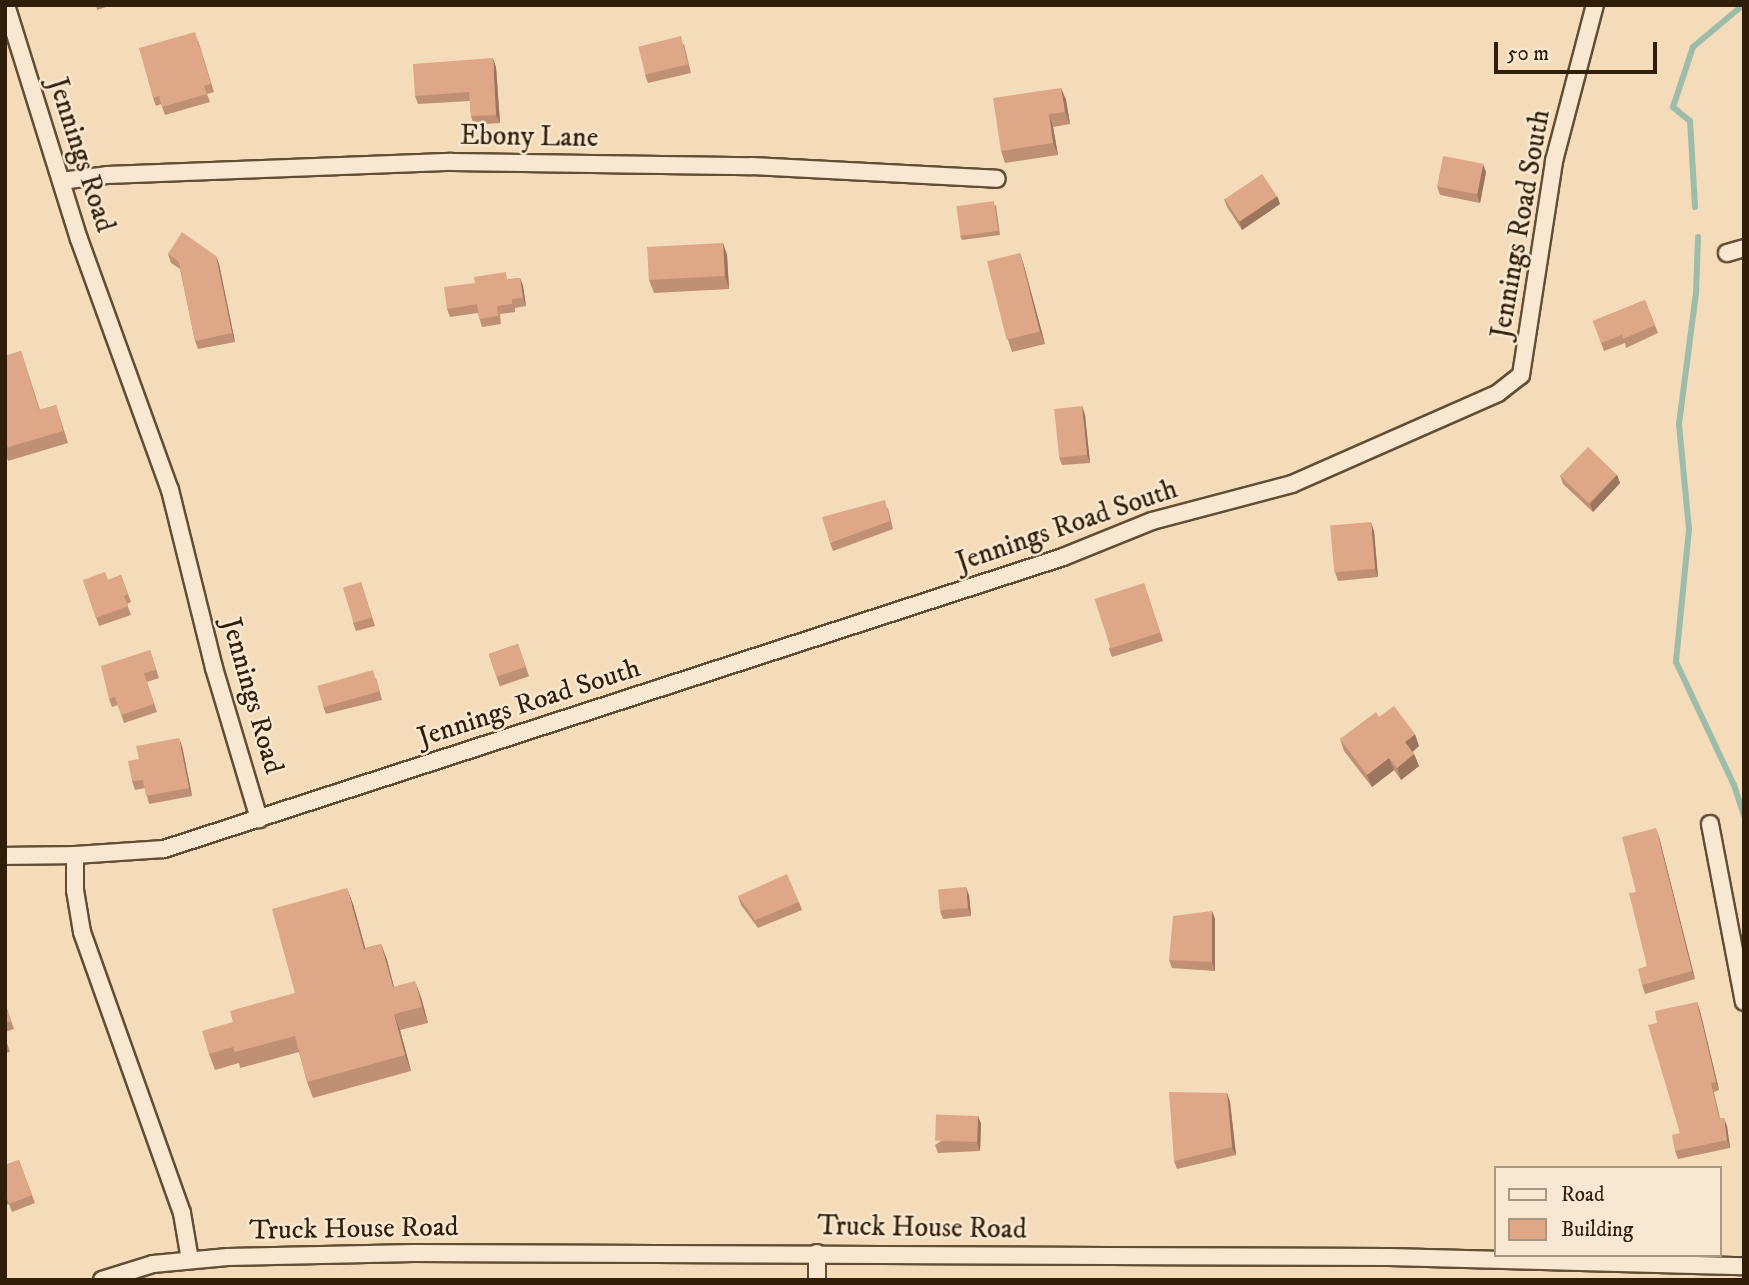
<!DOCTYPE html>
<html>
<head>
<meta charset="utf-8">
<style>
	body { margin:0 }
	#map { position:relative; width:1749px; height:1285px; overflow:hidden; background:#f4dcba; font-family:"IM FELL DW Pica",serif }
	div>[style] { position:absolute }
	[style*='--x'] { left:calc(var(--x)*1px); top:calc(var(--y)*1px); width:calc(var(--w)*1px); rotate:calc(var(--a)*1deg) }
	.stream>* { height:6px; margin:-3px; padding:0 3px; transform-origin:3px; border-radius:3px; background:#9dbca9 }
	.roads { filter:drop-shadow(2px 0 #614e34) drop-shadow(-2px 0 #614e34) drop-shadow(0 2px #614e34) drop-shadow(0 -2px #614e34) }
	.minor>* { height:16px; margin:-8px; padding:0 8px; transform-origin:8px; border-radius:8px; background:#f8e8d2 }
	.wall>* { inset:0; background:#bf9074; transform-origin:0 0 }
	.shaded-wall>* { inset:0; background:#9b755e }
	.building>* { inset:0; background:#dea787; transform-origin:0 0 }
	span { translate:-50% -50%; white-space:nowrap; text-align:center; line-height:1.15; -webkit-text-stroke:5px #f8e8d2; paint-order:stroke }
	.street-label { font-size:28px; color:#301e08 }
	.frame { position:absolute; inset:0; border:7px solid #301e08; pointer-events:none }
	.legend { position:absolute; left:1494px; top:1166px; width:228px; height:91px; box-sizing:border-box; background:#f8e8d2; border:2px solid #a89781; margin:0; padding:9px 12px; list-style:none; font-size:21px; color:#301e08 }
	.legend li { display:flex; align-items:center; gap:14px; height:35px }
	.legend b { width:35px; border:2px solid #a89781 }
	.scale { position:absolute; left:1494px; top:42px; width:163px; height:32px; box-sizing:border-box; border:4px solid #301e08; border-top:0; padding-left:9px; font-size:21px; line-height:24px; white-space:nowrap; color:#301e08; -webkit-text-stroke:5px #f8e8d2; paint-order:stroke }
</style>
</head>
<body>
<div id="map">
	<div class="stream">
		<div style="--x:1695;--y:207;--w:86;--a:-93.3"></div>
		<div style="--x:1690;--y:121;--w:22;--a:-141"></div>
		<div style="--x:1673;--y:107;--w:63;--a:-71.6"></div>
		<div style="--x:1693;--y:47;--w:65;--a:-40"></div>
		<div style="--x:1698;--y:237;--w:56;--a:92"></div>
		<div style="--x:1696;--y:293;--w:132;--a:97.4"></div>
		<div style="--x:1679;--y:424;--w:105;--a:84.6"></div>
		<div style="--x:1689;--y:529;--w:134;--a:95.6"></div>
		<div style="--x:1676;--y:662;--w:136;--a:64.8"></div>
		<div style="--x:1734;--y:785;--w:32;--a:72"></div>
	</div>
	<div class="roads">
		<div class="minor">
			<div style="--x:6;--y:5;--w:245;--a:72.7"></div>
			<div style="--x:79;--y:239;--w:267;--a:70.1"></div>
			<div style="--x:170;--y:490;--w:183;--a:76.1"></div>
			<div style="--x:214;--y:668;--w:158;--a:73.4"></div>
			<div style="--x:61;--y:181;--w:46;--a:-7.4"></div>
			<div style="--x:107;--y:175;--w:345;--a:-2.2"></div>
			<div style="--x:452;--y:162;--w:300;--a:0.8"></div>
			<div style="--x:752;--y:166;--w:245;--a:3"></div>
			<div style="--x:1727;--y:253;--w:18;--a:-16"></div>
			<div style="--x:1710;--y:824;--w:181;--a:79.2"></div>
			<div style="--x:5;--y:856;--w:70;--a:-0.8"></div>
			<div style="--x:190;--y:1260;--w:48;--a:-99.7"></div>
			<div style="--x:182;--y:1213;--w:298;--a:-109.6"></div>
			<div style="--x:82;--y:932;--w:43;--a:-99.5"></div>
			<div style="--x:75;--y:890;--w:35;--a:-90"></div>
			<div style="--x:75;--y:855;--w:89;--a:-3.9"></div>
			<div style="--x:164;--y:849;--w:945;--a:-17.99"></div>
			<div style="--x:1063;--y:557;--w:96;--a:-22"></div>
			<div style="--x:1152;--y:521;--w:145;--a:-14.8"></div>
			<div style="--x:1292;--y:484;--w:225;--a:-23.8"></div>
			<div style="--x:1498;--y:393;--w:29;--a:-38"></div>
			<div style="--x:1521;--y:375;--w:217;--a:-81.2"></div>
			<div style="--x:1554;--y:161;--w:161;--a:-75.3"></div>
			<div style="--x:102;--y:1280;--w:53;--a:-17.4"></div>
			<div style="--x:153;--y:1264;--w:75;--a:-5.3"></div>
			<div style="--x:228;--y:1257;--w:186;--a:-1.2"></div>
			<div style="--x:414;--y:1253;--w:975;--a:0.24"></div>
			<div style="--x:1389;--y:1257;--w:355;--a:1.5"></div>
			<div style="--x:817;--y:1280;--w:27;--a:-90"></div>
		</div>
	</div>
	<div class="wall">
		<div style="clip-path:polygon(96px 5px,112px 5px,97px 10px)"></div>
		<div style="clip-path:polygon(198px 40px,214px 92px,207px 94px,210px 102px,165px 115px,161px 104px,156px 106px,153px 98px)"></div>
		<div style="clip-path:polygon(684px 44px,691px 73px,648px 83px,645px 75px)"></div>
		<div style="clip-path:polygon(496px 67px,500px 123px,474px 125px,471px 116px,470px 101px,418px 104px,415px 96px)"></div>
		<div style="clip-path:polygon(1061px 88px,1066px 100px,1070px 124px,1053px 127px,1058px 155px,1005px 163px,1001px 151px)"></div>
		<div style="clip-path:polygon(1486px 172px,1480px 203px,1440px 195px,1437px 186px)"></div>
		<div style="clip-path:polygon(1277px 196px,1280px 204px,1242px 230px,1227px 207px,1224px 199px)"></div>
		<div style="clip-path:polygon(996px 205px,1000px 235px,962px 240px,960px 236px)"></div>
		<div style="clip-path:polygon(723px 243px,727px 255px,729px 289px,654px 293px,649px 280px)"></div>
		<div style="clip-path:polygon(1020px 253px,1024px 266px,1045px 344px,1012px 352px,1008px 340px)"></div>
		<div style="clip-path:polygon(168px 254px,216px 256px,219px 264px,235px 342px,198px 349px,195px 341px,180px 269px,171px 263px)"></div>
		<div style="clip-path:polygon(520px 278px,523px 286px,526px 306px,515px 308px,515px 312px,500px 314px,501px 324px,482px 327px,478px 313px,450px 317px,447px 309px,509px 279px)"></div>
		<div style="clip-path:polygon(1645px 300px,1658px 333px,1626px 348px,1625px 343px,1604px 351px,1593px 321px)"></div>
		<div style="clip-path:polygon(21px 351px,40px 410px,56px 405px,68px 443px,8px 461px,5px 452px,5px 356px)"></div>
		<div style="clip-path:polygon(1082px 406px,1085px 415px,1090px 463px,1062px 465px,1059px 457px)"></div>
		<div style="clip-path:polygon(1560px 475px,1617px 475px,1620px 483px,1593px 512px,1563px 484px)"></div>
		<div style="clip-path:polygon(888px 508px,893px 529px,833px 551px,830px 543px)"></div>
		<div style="clip-path:polygon(1374px 531px,1378px 577px,1338px 581px,1335px 572px)"></div>
		<div style="clip-path:polygon(121px 575px,131px 602px,127px 604px,131px 615px,99px 626px,83px 580px,108px 580px)"></div>
		<div style="clip-path:polygon(361px 582px,375px 626px,356px 631px,353px 623px)"></div>
		<div style="clip-path:polygon(1144px 583px,1163px 641px,1112px 657px,1109px 649px)"></div>
		<div style="left:518px;top:644px;width:34px;height:31px;rotate:71deg"></div>
		<div style="clip-path:polygon(150px 650px,159px 678px,147px 682px,157px 712px,124px 723px,118px 705px,112px 707px,109px 699px)"></div>
		<div style="clip-path:polygon(376px 678px,382px 700px,326px 714px,323px 706px)"></div>
		<div style="clip-path:polygon(1379px 717px,1419px 746px,1413px 752px,1419px 766px,1401px 780px,1394px 770px,1372px 787px,1344px 751px,1340px 739px)"></div>
		<div style="clip-path:polygon(182px 746px,192px 796px,149px 804px,145px 788px,135px 790px,132px 781px,139px 759px)"></div>
		<div style="clip-path:polygon(1659px 837px,1695px 979px,1645px 994px,1642px 985px,1647px 966px,1636px 892px)"></div>
		<div style="clip-path:polygon(969px 895px,971px 916px,943px 919px,940px 911px)"></div>
		<div style="clip-path:polygon(738px 896px,799px 902px,802px 910px,758px 928px,741px 905px)"></div>
		<div style="clip-path:polygon(353px 904px,365px 948px,381px 944px,387px 960px,394px 987px,421px 997px,428px 1023px,400px 1030px,411px 1071px,313px 1098px,307px 1082px,299px 1052px,240px 1068px,239px 1063px,215px 1070px,209px 1054px,233px 1022px,295px 993px)"></div>
		<div style="clip-path:polygon(1212px 911px,1215px 919px,1215px 971px,1172px 968px,1169px 960px)"></div>
		<div style="clip-path:polygon(1697px 1002px,1700px 1011px,1719px 1090px,1714px 1092px,1720px 1118px,1727px 1126px,1730px 1148px,1678px 1159px,1675px 1151px,1680px 1133px,1657px 1023px)"></div>
		<div style="clip-path:polygon(5px 1003px,14px 1029px,5px 1032px)"></div>
		<div style="clip-path:polygon(5px 1037px,10px 1052px,5px 1053px)"></div>
		<div style="clip-path:polygon(1227px 1093px,1230px 1102px,1236px 1155px,1177px 1169px,1174px 1161px)"></div>
		<div style="clip-path:polygon(978px 1116px,981px 1124px,980px 1151px,938px 1153px,935px 1145px)"></div>
		<div style="clip-path:polygon(19px 1160px,35px 1203px,12px 1212px,9px 1204px,5px 1205px,5px 1165px)"></div>
	</div>
	<div class="shaded-wall">
		<div style="clip-path:polygon(493px 58px,496px 67px,500px 123px,496px 115px)"></div>
		<div style="clip-path:polygon(1061px 88px,1066px 100px,1070px 124px,1065px 112px)"></div>
		<div style="clip-path:polygon(1049px 114px,1053px 127px,1058px 155px,1053px 143px)"></div>
		<div style="clip-path:polygon(1483px 164px,1486px 172px,1480px 203px,1477px 194px)"></div>
		<div style="clip-path:polygon(1277px 196px,1280px 204px,1242px 230px,1239px 221px)"></div>
		<div style="clip-path:polygon(723px 243px,727px 255px,729px 289px,725px 276px)"></div>
		<div style="clip-path:polygon(1020px 253px,1024px 266px,1045px 344px,1040px 331px)"></div>
		<div style="clip-path:polygon(216px 256px,219px 264px,235px 342px,232px 333px)"></div>
		<div style="clip-path:polygon(520px 278px,523px 286px,526px 306px,523px 298px)"></div>
		<div style="clip-path:polygon(1082px 406px,1085px 415px,1090px 463px,1087px 455px)"></div>
		<div style="clip-path:polygon(1617px 475px,1620px 483px,1593px 512px,1590px 504px)"></div>
		<div style="clip-path:polygon(1371px 522px,1374px 531px,1378px 577px,1375px 569px)"></div>
		<div style="clip-path:polygon(1415px 734px,1419px 746px,1409px 754px,1405px 742px)"></div>
		<div style="clip-path:polygon(179px 738px,182px 746px,192px 796px,189px 788px)"></div>
		<div style="clip-path:polygon(1414px 754px,1419px 766px,1401px 780px,1397px 768px)"></div>
		<div style="clip-path:polygon(1389px 758px,1394px 770px,1372px 787px,1367px 775px)"></div>
		<div style="clip-path:polygon(1656px 828px,1659px 837px,1695px 979px,1692px 971px)"></div>
		<div style="clip-path:polygon(966px 887px,969px 895px,971px 916px,968px 908px)"></div>
		<div style="clip-path:polygon(347px 888px,353px 904px,370px 965px,364px 949px)"></div>
		<div style="clip-path:polygon(1212px 911px,1215px 919px,1215px 971px,1212px 962px)"></div>
		<div style="clip-path:polygon(381px 944px,387px 960px,398px 1003px,393px 987px)"></div>
		<div style="clip-path:polygon(415px 981px,421px 997px,428px 1023px,422px 1007px)"></div>
		<div style="clip-path:polygon(1697px 1002px,1700px 1011px,1719px 1090px,1716px 1082px)"></div>
		<div style="clip-path:polygon(394px 1014px,400px 1030px,411px 1071px,405px 1055px)"></div>
		<div style="clip-path:polygon(1227px 1093px,1230px 1102px,1236px 1155px,1232px 1147px)"></div>
		<div style="clip-path:polygon(978px 1116px,981px 1124px,980px 1151px,977px 1142px)"></div>
		<div style="clip-path:polygon(1724px 1118px,1727px 1126px,1730px 1148px,1727px 1140px)"></div>
	</div>
	<div class="building">
		<div style="clip-path:polygon(195px 32px,211px 84px,204px 86px,207px 94px,162px 107px,159px 96px,153px 98px,139px 48px)"></div>
		<div style="left:681px;top:36px;width:29px;height:44px;rotate:76deg"></div>
		<div style="clip-path:polygon(493px 58px,496px 115px,471px 116px,469px 92px,415px 96px,413px 64px)"></div>
		<div style="clip-path:polygon(1061px 88px,1065px 112px,1049px 114px,1053px 143px,1001px 151px,993px 98px)"></div>
		<div style="left:1443px;top:156px;width:41px;height:31px;rotate:11deg"></div>
		<div style="left:1262px;top:174px;width:27px;height:45px;rotate:56deg"></div>
		<div style="left:994px;top:201px;width:30px;height:38px;rotate:82deg"></div>
		<div style="clip-path:polygon(182px 232px,216px 256px,232px 333px,195px 341px,179px 262px,168px 254px)"></div>
		<div style="left:723px;top:243px;width:33px;height:76px;rotate:87deg"></div>
		<div style="left:1020px;top:253px;width:81px;height:34px;rotate:76deg"></div>
		<div style="clip-path:polygon(506px 272px,507px 280px,520px 278px,523px 298px,512px 299px,512px 304px,497px 306px,498px 316px,479px 319px,477px 304px,447px 309px,444px 287px,475px 283px,474px 277px)"></div>
		<div style="clip-path:polygon(1645px 300px,1655px 325px,1623px 339px,1622px 335px,1601px 343px,1593px 321px)"></div>
		<div style="clip-path:polygon(21px 351px,39px 410px,56px 405px,63px 431px,5px 448px,5px 356px)"></div>
		<div style="left:1082px;top:406px;width:49px;height:28px;rotate:84deg"></div>
		<div style="left:1588px;top:447px;width:40px;height:40px;rotate:44deg"></div>
		<div style="clip-path:polygon(885px 500px,890px 521px,830px 543px,822px 517px)"></div>
		<div style="left:1371px;top:522px;width:47px;height:41px;rotate:85deg"></div>
		<div style="clip-path:polygon(105px 572px,108px 580px,121px 575px,128px 594px,124px 596px,128px 606px,96px 618px,83px 580px)"></div>
		<div style="left:361px;top:582px;width:37px;height:19px;rotate:73deg"></div>
		<div style="left:1144px;top:583px;width:52px;height:52px;rotate:72deg"></div>
		<div style="left:518px;top:644px;width:24px;height:31px;rotate:71deg"></div>
		<div style="clip-path:polygon(150px 650px,156px 670px,144px 673px,154px 704px,121px 715px,115px 697px,109px 699px,101px 666px)"></div>
		<div style="left:373px;top:670px;width:22px;height:58px;rotate:74deg"></div>
		<div style="clip-path:polygon(1394px 706px,1415px 734px,1405px 742px,1414px 754px,1397px 768px,1389px 758px,1367px 775px,1340px 739px,1376px 712px,1379px 717px)"></div>
		<div style="clip-path:polygon(179px 738px,189px 788px,146px 796px,143px 780px,132px 781px,128px 761px,139px 759px,136px 746px)"></div>
		<div style="clip-path:polygon(1656px 828px,1692px 971px,1642px 985px,1638px 969px,1647px 966px,1629px 893px,1636px 892px,1622px 837px)"></div>
		<div style="clip-path:polygon(787px 874px,799px 902px,755px 920px,738px 896px)"></div>
		<div style="left:966px;top:887px;width:21px;height:28px;rotate:85deg"></div>
		<div style="clip-path:polygon(347px 888px,364px 949px,381px 944px,393px 987px,415px 981px,422px 1007px,394px 1014px,405px 1055px,307px 1082px,295px 1036px,235px 1052px,233px 1047px,209px 1054px,202px 1031px,233px 1022px,230px 1011px,295px 993px,272px 909px)"></div>
		<div style="clip-path:polygon(1212px 911px,1212px 962px,1169px 960px,1173px 916px)"></div>
		<div style="clip-path:polygon(1697px 1002px,1716px 1082px,1711px 1083px,1719px 1118px,1724px 1118px,1727px 1140px,1675px 1151px,1672px 1135px,1680px 1133px,1648px 1025px,1657px 1023px,1655px 1011px)"></div>
		<div style="clip-path:polygon(5px 1004px,11px 1021px,5px 1023px)"></div>
		<div style="clip-path:polygon(1169px 1092px,1227px 1093px,1232px 1147px,1174px 1161px)"></div>
		<div style="left:978px;top:1116px;width:26px;height:42px;rotate:92deg"></div>
		<div style="clip-path:polygon(19px 1160px,32px 1195px,9px 1204px,6px 1195px,5px 1196px,5px 1165px)"></div>
	</div>
	<div class="street-label">
		<span style="left:529px;top:137px;rotate:1deg">Ebony Lane</span>
		<span style="left:81px;top:155px;rotate:72deg">Jennings Road</span>
		<span style="left:1521px;top:224px;rotate:-80deg">Jennings Road South</span>
		<span style="left:1067px;top:526px;rotate:-19deg">Jennings Road South</span>
		<span style="left:252px;top:696px;rotate:74deg">Jennings Road</span>
		<span style="left:529px;top:703px;rotate:-18deg">Jennings Road South</span>
		<span style="left:922px;top:1228px;rotate:1deg">Truck House Road</span>
		<span style="left:354px;top:1229px;rotate:-1deg">Truck House Road</span>
	</div>
	<div class="frame"></div>
	<ul class="legend">
	<li><b style="height:9px;background:#f8e8d2"></b>Road</li>
	<li><b style="height:19px;background:#dea787"></b>Building</li>
	</ul>
	<div class="scale">50 m</div>
</div>
</body>
</html>
